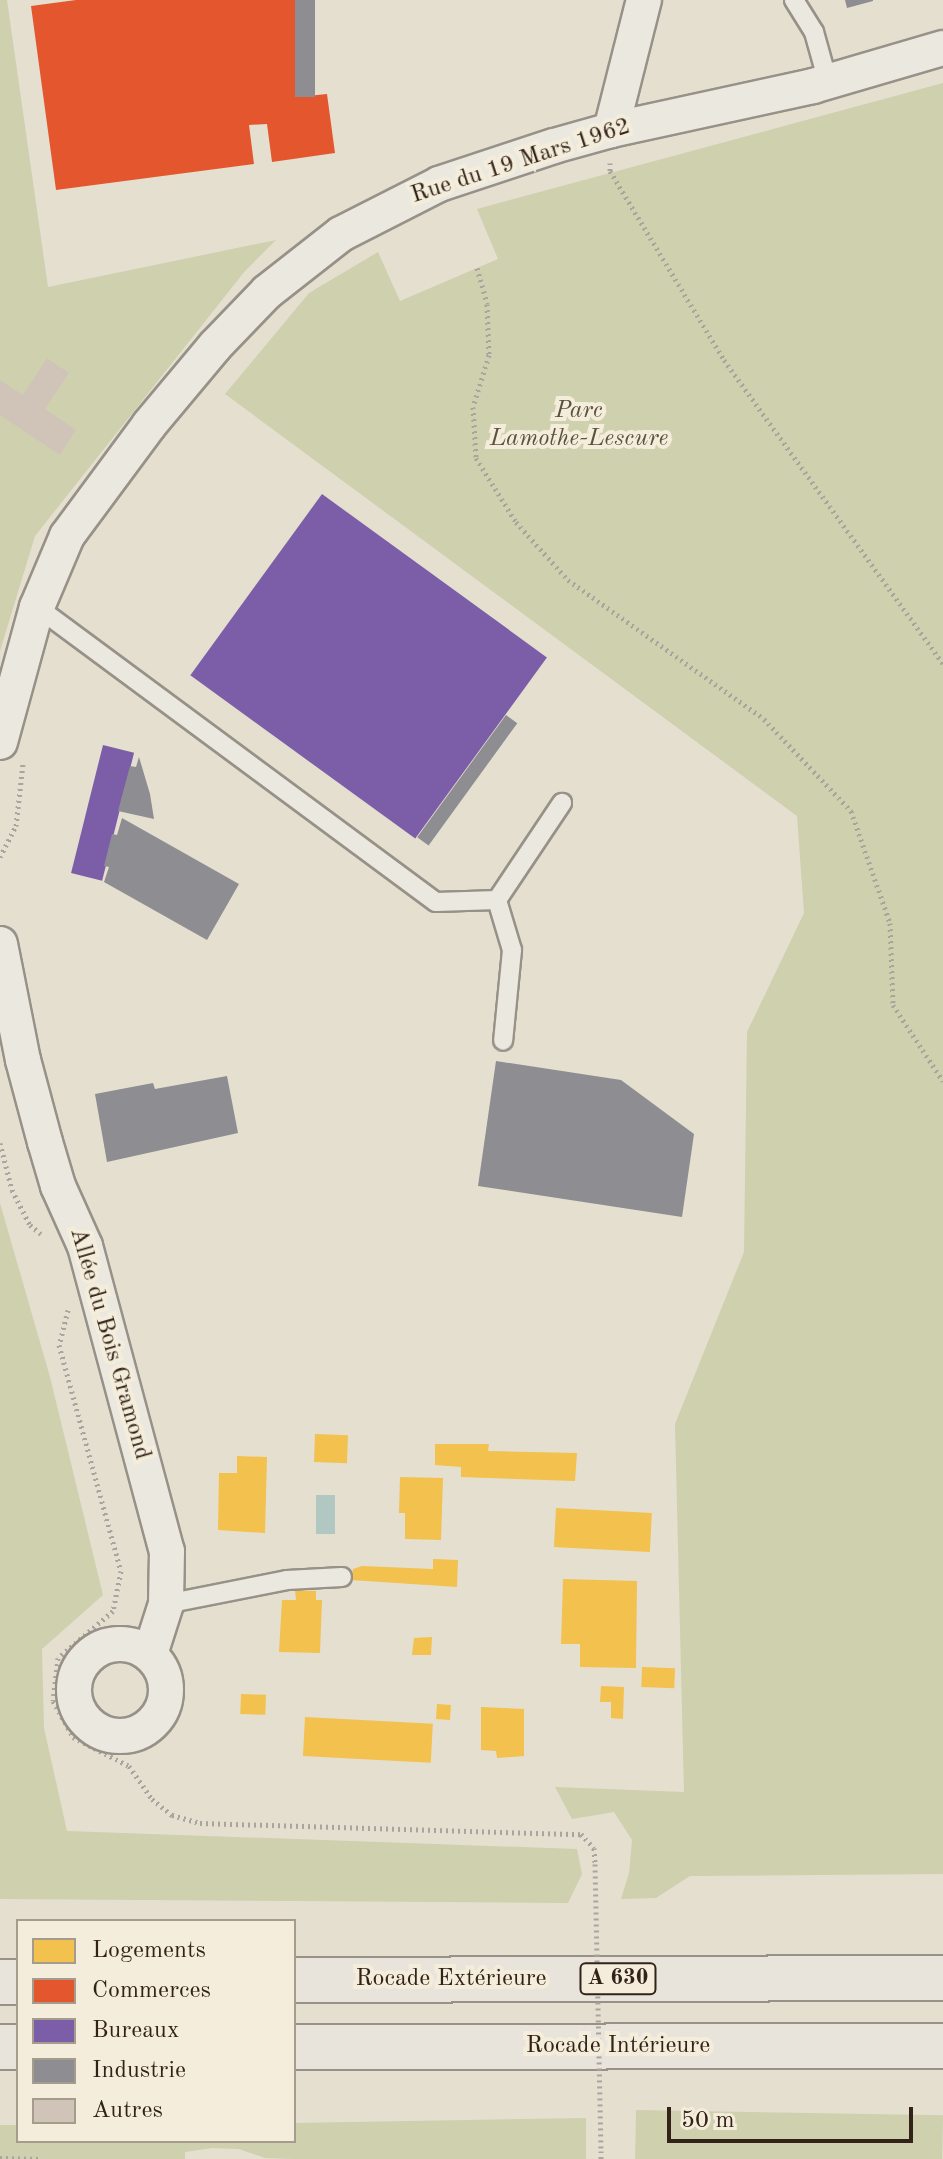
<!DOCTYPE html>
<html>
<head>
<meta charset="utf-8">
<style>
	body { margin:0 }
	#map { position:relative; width:943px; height:2159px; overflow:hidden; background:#e5dfd0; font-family:"Old Standard TT",serif }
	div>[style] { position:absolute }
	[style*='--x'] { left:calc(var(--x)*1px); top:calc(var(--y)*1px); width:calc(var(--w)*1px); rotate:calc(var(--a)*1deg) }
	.green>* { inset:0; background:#ced0ae; transform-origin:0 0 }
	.water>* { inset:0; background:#b1c7c2; transform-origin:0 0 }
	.homes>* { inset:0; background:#f2c14e; transform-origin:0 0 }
	.shops>* { inset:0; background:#e4572e }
	.offices>* { inset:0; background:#7b5ea7; transform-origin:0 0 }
	.industry>* { inset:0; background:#8d8d92; transform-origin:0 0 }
	.building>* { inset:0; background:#d0c4b8 }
	.path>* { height:5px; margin-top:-2.5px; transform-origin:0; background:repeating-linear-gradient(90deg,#a9a49e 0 2px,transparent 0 6px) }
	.roads { filter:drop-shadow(2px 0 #979188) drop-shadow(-2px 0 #979188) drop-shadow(0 2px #979188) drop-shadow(0 -2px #979188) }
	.service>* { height:18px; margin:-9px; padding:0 9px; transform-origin:9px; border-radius:9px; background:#ebe8e0 }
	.minor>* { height:34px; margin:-17px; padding:0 17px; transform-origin:17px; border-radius:17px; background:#ebe8e0 }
	.minor>.ring { margin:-17px; padding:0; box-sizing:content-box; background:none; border:34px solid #ebe8e0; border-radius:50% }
	.motorway>* { height:44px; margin:-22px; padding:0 22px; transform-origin:22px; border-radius:22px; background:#e8e4db }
	.path-bridge>* { height:5px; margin-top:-2.5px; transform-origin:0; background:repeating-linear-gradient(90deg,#a9a49e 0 2px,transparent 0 6px) }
	span { translate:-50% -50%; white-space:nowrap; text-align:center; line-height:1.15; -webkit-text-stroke:8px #f4eddb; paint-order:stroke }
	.shield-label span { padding:2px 6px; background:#f4eddb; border:2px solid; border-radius:6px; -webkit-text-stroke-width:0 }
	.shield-label { font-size:22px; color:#322218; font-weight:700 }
	.street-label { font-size:24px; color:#322218 }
	.park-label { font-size:24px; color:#5b523d; font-style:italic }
	.legend { position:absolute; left:16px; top:1919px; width:280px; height:224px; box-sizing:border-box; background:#f4eddb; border:2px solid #a69c8d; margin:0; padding:10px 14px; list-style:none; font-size:24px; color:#322218 }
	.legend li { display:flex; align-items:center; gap:16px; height:40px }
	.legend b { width:40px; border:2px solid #a69c8d }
	.scale { position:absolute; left:667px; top:2107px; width:246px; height:36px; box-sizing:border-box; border:4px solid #322218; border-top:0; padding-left:10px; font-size:24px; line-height:28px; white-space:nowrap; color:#322218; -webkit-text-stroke:6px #f4eddb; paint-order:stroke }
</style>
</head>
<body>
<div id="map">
	<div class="green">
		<div style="clip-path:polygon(0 0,7px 0,48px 287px,276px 240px,245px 271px,35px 536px,0 651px)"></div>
		<div style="clip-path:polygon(943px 83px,943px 1874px,690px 1876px,656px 1898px,621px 1899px,629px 1873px,632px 1840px,614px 1812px,572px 1819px,555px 1787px,684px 1792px,675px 1424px,744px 1252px,747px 1032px,804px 913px,797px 816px,225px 394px,309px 293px,378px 252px,400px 301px,498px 259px,477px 209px)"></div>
		<div style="clip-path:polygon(0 1203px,50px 1377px,103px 1595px,42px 1649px,44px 1728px,67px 1831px,577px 1849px,582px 1874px,568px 1903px,0 1899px)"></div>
		<div style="left:636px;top:2110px;width:307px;height:49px;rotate:1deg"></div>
		<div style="clip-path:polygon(586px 2118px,586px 2159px,294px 2159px,265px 2158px,239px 2149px,212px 2148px,185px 2152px,185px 2159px,0 2159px,0 2125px,18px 2125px,18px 2141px,294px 2141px,294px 2123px)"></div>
	</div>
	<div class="water">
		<div style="left:316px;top:1495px;width:19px;height:39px"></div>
	</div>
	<div class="homes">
		<div style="left:315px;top:1434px;width:33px;height:28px;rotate:2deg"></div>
		<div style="clip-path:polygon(435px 1444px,489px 1444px,488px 1451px,577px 1453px,575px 1481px,461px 1477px,461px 1467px,435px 1465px)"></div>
		<div style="clip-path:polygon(237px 1456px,267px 1457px,265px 1533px,218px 1530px,219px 1473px,237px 1473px)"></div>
		<div style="clip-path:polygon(400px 1477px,443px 1478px,441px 1540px,405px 1539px,405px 1513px,399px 1513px)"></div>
		<div style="left:556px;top:1508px;width:96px;height:39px;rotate:3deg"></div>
		<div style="clip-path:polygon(433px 1559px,458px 1560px,457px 1587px,351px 1580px,353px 1569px,362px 1566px,433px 1569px)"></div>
		<div style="clip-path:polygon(563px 1579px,637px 1581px,636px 1668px,580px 1667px,580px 1644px,561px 1644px)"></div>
		<div style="clip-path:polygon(295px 1590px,316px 1591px,316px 1600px,322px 1600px,320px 1653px,279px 1652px,282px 1600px,296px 1600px)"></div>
		<div style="clip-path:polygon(432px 1637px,431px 1655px,412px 1655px,414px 1638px)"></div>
		<div style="left:642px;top:1667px;width:33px;height:20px;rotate:2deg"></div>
		<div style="clip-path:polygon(601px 1686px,624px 1687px,623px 1719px,611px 1718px,611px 1702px,600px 1702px)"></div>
		<div style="left:241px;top:1694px;width:25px;height:20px;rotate:2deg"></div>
		<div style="left:437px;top:1704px;width:14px;height:15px;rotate:4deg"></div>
		<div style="clip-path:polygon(481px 1707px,524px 1709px,524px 1756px,497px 1758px,496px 1751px,481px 1750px)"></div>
		<div style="left:305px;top:1717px;width:128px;height:39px;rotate:3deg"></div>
	</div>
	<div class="shops">
		<div style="clip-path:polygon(76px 0,295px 0,307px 96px,327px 94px,335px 153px,272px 162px,267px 124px,249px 125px,254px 164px,56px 190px,31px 6px)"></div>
	</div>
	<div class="offices">
		<div style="left:322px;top:494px;width:278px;height:224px;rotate:36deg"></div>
		<div style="left:103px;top:745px;width:32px;height:132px;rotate:14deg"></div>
	</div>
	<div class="industry">
		<div style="left:295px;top:0;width:20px;height:97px"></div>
		<div style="clip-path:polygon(845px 0,873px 0,873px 1px,847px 8px)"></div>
		<div style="left:506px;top:715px;width:14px;height:151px;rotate:36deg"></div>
		<div style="clip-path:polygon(139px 757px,150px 794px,154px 819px,118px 811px,130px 766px,136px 767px)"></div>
		<div style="clip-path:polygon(122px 818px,239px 884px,207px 940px,104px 882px,109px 867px,104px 866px,112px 834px,117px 835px)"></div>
		<div style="clip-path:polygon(496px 1061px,621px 1080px,694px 1134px,682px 1217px,478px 1186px)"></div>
		<div style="clip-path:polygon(227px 1076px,238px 1133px,107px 1162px,95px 1094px,153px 1083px,155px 1089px)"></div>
	</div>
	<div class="building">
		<div style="clip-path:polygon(47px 358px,69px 373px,45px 409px,76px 430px,60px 455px,0 415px,0 380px,23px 395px)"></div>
	</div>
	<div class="path">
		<div style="--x:610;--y:163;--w:8;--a:90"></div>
		<div style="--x:610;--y:171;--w:221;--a:58.9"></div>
		<div style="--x:724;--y:360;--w:375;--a:54.2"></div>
		<div style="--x:477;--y:268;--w:37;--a:74"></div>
		<div style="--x:487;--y:304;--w:51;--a:87.8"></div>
		<div style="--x:489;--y:355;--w:54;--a:107.1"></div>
		<div style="--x:473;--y:407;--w:51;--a:86.6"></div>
		<div style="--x:476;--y:458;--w:75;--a:58"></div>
		<div style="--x:516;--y:522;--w:78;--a:48.1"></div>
		<div style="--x:568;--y:580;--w:240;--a:35.3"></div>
		<div style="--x:764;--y:719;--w:127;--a:46.6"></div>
		<div style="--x:851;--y:811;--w:119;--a:70.8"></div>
		<div style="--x:890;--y:923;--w:82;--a:87.9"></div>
		<div style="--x:893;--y:1005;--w:91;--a:56.7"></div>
		<div style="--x:0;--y:857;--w:35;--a:-63"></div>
		<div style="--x:16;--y:826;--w:62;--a:-83.6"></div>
		<div style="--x:0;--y:1143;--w:49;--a:75.7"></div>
		<div style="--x:12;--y:1190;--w:39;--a:63"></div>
		<div style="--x:30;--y:1225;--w:14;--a:39"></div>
		<div style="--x:68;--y:1310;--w:36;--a:104"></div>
		<div style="--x:59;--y:1345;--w:234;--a:74.7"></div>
		<div style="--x:121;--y:1571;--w:41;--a:101.3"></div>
		<div style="--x:113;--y:1611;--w:72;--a:139.5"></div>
		<div style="--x:58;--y:1658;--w:43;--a:96.6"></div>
		<div style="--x:53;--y:1701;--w:41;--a:60.9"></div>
		<div style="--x:73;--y:1737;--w:63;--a:27.4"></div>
		<div style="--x:129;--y:1766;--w:40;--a:55.1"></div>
		<div style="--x:152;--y:1799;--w:26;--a:39"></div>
		<div style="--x:172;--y:1815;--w:29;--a:16"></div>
		<div style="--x:200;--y:1823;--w:381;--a:1.7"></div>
		<div style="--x:581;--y:1834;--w:19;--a:47"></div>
		<div style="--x:594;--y:1848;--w:16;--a:86"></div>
		<div style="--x:0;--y:2158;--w:40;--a:1.4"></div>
		<div style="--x:601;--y:2159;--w:8;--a:-90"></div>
	</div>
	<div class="roads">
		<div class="service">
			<div style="--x:794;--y:0;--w:38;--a:58"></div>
			<div style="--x:814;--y:32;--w:52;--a:74.4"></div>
			<div style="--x:37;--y:607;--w:496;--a:36.5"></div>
			<div style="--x:436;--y:902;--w:61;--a:-1.9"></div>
			<div style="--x:497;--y:900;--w:117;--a:-56.2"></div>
			<div style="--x:497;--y:900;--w:52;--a:73.3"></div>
			<div style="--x:512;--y:950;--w:91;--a:95.6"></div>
			<div style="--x:166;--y:1604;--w:123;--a:-11.2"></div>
			<div style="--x:287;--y:1580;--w:55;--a:-3.1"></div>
		</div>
		<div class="minor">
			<div style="--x:611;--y:130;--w:134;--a:-75.8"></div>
			<div style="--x:0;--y:742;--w:140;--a:-74.7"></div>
			<div style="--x:37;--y:607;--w:77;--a:-67.1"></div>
			<div style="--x:67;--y:536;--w:138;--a:-53.5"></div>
			<div style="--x:149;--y:425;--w:103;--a:-50.1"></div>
			<div style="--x:215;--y:346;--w:75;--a:-46.1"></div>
			<div style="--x:267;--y:292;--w:94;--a:-38.1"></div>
			<div style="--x:341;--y:234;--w:110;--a:-27"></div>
			<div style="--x:439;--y:184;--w:121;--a:-18.3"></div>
			<div style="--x:554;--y:146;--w:59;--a:-15.7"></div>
			<div style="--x:611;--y:130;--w:207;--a:-12.3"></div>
			<div style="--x:813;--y:86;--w:135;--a:-16.3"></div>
			<div style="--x:0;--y:944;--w:118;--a:78.8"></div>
			<div style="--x:23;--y:1060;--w:85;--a:75"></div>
			<div style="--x:45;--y:1142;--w:46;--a:73.5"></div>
			<div style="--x:58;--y:1186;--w:66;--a:65.8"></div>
			<div style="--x:85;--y:1246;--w:316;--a:75"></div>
			<div style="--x:167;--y:1551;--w:53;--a:91.1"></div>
			<div style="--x:166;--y:1604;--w:52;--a:107.7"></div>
			<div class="ring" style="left:74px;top:1644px;width:58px;height:58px"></div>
		</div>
		<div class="motorway">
			<div style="--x:294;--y:1980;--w:649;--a:-0.18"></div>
			<div style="--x:0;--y:1982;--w:18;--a:0"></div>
			<div style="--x:0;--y:2047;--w:18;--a:0"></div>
			<div style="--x:294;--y:2047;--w:649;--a:-0.09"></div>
		</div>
	</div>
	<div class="path-bridge">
		<div style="--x:595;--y:1864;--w:287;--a:88.8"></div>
	</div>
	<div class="shield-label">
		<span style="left:618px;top:1979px">A 630</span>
	</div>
	<div class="street-label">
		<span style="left:521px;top:162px;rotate:-18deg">Rue du 19 Mars 1962</span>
		<span style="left:109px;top:1344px;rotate:74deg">Allée du Bois Gramond</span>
		<span style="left:451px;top:1980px">Rocade Extérieure</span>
		<span style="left:618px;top:2047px">Rocade Intérieure</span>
	</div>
	<div class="park-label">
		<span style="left:579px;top:426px">Parc<br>Lamothe-Lescure</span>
	</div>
	<ul class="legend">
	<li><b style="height:22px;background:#f2c14e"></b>Logements</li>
	<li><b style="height:22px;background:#e4572e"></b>Commerces</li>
	<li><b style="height:22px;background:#7b5ea7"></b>Bureaux</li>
	<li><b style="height:22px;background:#8d8d92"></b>Industrie</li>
	<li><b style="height:22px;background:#d0c4b8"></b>Autres</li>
	</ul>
	<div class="scale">50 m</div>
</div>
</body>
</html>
